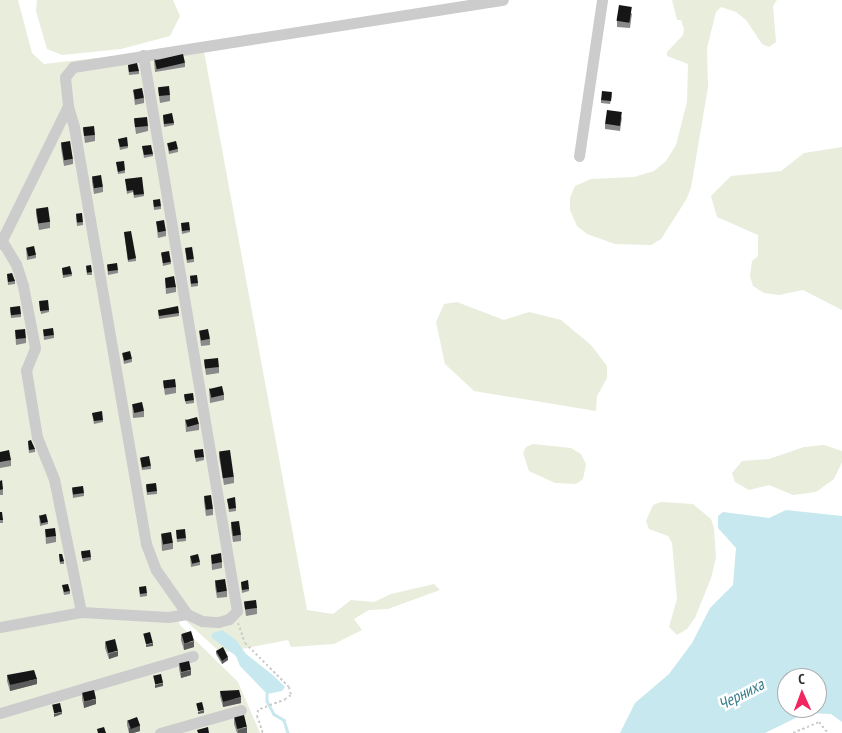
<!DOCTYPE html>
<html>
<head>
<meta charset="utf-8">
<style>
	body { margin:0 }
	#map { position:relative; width:842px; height:733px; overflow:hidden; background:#fff; font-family:"PT Sans Narrow",sans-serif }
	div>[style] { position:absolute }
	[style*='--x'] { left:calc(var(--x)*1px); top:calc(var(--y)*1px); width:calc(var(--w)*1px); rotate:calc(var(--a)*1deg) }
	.green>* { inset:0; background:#e9eddc }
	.water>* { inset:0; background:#c7e8ee }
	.stream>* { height:2.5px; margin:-1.25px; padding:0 1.25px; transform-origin:1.25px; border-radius:1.25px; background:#c7e8ee }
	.path>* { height:2px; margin-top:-1px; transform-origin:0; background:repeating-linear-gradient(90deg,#ccc 0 2.5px,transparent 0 5px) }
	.minor>* { height:11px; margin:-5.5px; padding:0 5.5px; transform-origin:5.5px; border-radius:5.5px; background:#ccc }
	.wall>* { inset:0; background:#8a8a8a }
	.shaded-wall>* { inset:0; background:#5c5c5c }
	.building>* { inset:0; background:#161616; transform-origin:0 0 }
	span { translate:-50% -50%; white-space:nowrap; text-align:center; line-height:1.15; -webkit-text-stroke:5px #fff; paint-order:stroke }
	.water-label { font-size:16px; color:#337b8a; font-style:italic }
	.north { position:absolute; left:777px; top:668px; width:50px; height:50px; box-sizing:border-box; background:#fff; border:1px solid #acacac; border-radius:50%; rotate:358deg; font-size:14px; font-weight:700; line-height:20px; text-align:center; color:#2f2f2f }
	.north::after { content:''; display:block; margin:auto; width:18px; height:22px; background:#f12661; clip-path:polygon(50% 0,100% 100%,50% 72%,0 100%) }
</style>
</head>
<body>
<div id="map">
	<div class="green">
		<div style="clip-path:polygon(0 0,18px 0,32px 53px,44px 64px,203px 46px,307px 610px,333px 614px,351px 600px,374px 602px,391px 594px,434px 584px,440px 590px,388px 609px,369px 610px,354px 619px,362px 630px,334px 644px,291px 647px,288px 640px,221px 653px,175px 611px,180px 625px,238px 682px,260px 733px,0 733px)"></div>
		<div style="clip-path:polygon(37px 0,173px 0,180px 16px,170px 36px,121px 49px,62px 55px,47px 49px,36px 11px)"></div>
		<div style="clip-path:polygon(672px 0,777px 0,773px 6px,776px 42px,769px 47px,762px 44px,746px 20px,736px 12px,721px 7px,716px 12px,707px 48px,708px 87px,691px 188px,686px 200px,661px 239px,651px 245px,615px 244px,587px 234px,577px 226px,570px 210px,570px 198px,575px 186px,591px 179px,634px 177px,654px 171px,666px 161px,676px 145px,687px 102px,688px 64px,667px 56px,667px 52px,683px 35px,684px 29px,681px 20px,677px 20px)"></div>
		<div style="clip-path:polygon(842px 147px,842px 310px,803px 290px,779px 295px,764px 293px,753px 286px,750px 276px,752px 261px,758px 256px,758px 235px,717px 217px,711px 196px,731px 176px,781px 171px,804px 153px)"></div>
		<div style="clip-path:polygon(457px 302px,504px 320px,529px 312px,561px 320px,591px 345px,607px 366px,607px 378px,597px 396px,596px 411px,474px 391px,445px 364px,436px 322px,444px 304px)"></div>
		<div style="clip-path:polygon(533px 444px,571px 448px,581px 454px,586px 464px,583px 479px,576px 484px,555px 483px,529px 471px,523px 453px,526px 447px)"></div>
		<div style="clip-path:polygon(824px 445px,842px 451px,842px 462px,834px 479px,816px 492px,793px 495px,769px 485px,749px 490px,735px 482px,732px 473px,742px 461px,769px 459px,804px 447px)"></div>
		<div style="clip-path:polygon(661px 502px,693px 504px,711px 519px,714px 528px,716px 558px,711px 578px,695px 618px,687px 629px,677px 635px,669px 627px,677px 599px,672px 543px,668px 536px,649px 529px,646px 521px,653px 505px)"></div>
	</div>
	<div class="water">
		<div style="clip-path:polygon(evenodd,786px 510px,842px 516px,842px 722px,831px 714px,806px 713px,765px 733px,620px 733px,635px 703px,669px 674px,692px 643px,710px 608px,733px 585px,736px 548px,718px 528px,718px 516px,723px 512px,769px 518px,786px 510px,787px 678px,817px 678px,817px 708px,787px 708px,787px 678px)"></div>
		<div style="clip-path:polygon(222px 630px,236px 640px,246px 654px,274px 676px,285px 687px,282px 691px,267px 694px,240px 666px,236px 656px,211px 637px,213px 633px)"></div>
	</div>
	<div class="stream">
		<div style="--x:267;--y:694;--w:7;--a:90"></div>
		<div style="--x:267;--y:701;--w:15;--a:62"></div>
		<div style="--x:274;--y:714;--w:12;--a:31"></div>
		<div style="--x:284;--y:720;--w:14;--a:73"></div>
	</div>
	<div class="path">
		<div style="--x:238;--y:623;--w:21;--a:71"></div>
		<div style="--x:245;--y:643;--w:62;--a:45"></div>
		<div style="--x:289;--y:687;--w:8;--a:76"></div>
		<div style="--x:291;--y:695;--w:6;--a:141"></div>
		<div style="--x:286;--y:699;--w:30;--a:159"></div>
		<div style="--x:258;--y:710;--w:6;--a:99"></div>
		<div style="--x:257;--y:716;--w:18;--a:71"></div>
		<div style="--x:793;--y:733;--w:28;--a:-23"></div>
		<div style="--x:819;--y:722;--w:14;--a:51"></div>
	</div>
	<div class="minor">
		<div style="--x:68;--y:106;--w:22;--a:74"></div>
		<div style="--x:74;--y:127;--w:423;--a:80.2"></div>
		<div style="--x:146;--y:544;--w:28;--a:69"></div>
		<div style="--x:156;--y:570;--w:54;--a:54.8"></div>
		<div style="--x:579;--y:156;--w:158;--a:-81.6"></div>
		<div style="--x:2;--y:241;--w:27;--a:59"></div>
		<div style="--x:16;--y:264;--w:23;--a:72"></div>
		<div style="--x:23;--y:286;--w:63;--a:79"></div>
		<div style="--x:35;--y:348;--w:24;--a:112"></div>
		<div style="--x:26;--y:370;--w:68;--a:80.7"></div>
		<div style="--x:37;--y:437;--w:45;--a:68"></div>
		<div style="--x:54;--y:479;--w:136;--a:78.5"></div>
		<div style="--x:0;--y:244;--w:154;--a:-63.8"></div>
		<div style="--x:68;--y:106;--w:29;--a:-96"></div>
		<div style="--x:65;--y:77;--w:13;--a:-51"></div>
		<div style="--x:73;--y:67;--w:435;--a:-8.9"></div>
		<div style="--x:0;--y:627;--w:82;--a:-10.5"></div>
		<div style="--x:81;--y:612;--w:87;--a:3.3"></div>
		<div style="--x:168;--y:617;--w:19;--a:-9"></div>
		<div style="--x:187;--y:614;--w:17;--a:25"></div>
		<div style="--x:202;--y:621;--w:16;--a:4"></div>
		<div style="--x:218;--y:622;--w:11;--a:-15"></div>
		<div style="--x:229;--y:619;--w:11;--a:-45"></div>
		<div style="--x:237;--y:611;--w:564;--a:-99.6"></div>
		<div style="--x:0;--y:713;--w:201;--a:-16.5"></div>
		<div style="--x:160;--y:733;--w:84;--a:-15.9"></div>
	</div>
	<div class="wall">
		<div style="clip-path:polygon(632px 13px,630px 28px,617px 27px,617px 21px)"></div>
		<div style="clip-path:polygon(154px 59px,185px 63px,185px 67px,155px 72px)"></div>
		<div style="clip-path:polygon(128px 65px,139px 71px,139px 74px,129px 75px)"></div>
		<div style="clip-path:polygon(158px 88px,170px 95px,170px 101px,160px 103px)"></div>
		<div style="clip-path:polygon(133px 90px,144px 98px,144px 103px,135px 105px)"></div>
		<div style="clip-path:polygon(612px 95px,610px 104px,601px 103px,601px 100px)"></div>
		<div style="clip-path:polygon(163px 115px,174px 123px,174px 125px,164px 127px)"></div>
		<div style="clip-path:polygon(622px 117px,620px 131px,605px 129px,605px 124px)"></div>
		<div style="clip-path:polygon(134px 119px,148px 126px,148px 131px,136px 134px)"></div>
		<div style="clip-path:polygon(83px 128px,95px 135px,95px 141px,85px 143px)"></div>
		<div style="clip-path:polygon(118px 139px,128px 146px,128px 148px,120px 150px)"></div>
		<div style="clip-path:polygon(61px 142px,73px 159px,73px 164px,64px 166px,61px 148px)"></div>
		<div style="clip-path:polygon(167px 143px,178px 149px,178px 152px,169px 154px)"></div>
		<div style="clip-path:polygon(142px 146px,153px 154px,153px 156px,144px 158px)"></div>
		<div style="clip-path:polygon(116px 162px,125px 170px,125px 173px,118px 174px)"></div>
		<div style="clip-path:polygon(92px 176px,103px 187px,103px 192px,94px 194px,92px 182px)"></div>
		<div style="clip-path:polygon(125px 179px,144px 194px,144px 196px,134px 198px,133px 192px,127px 194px)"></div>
		<div style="clip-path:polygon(153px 200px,161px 206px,161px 209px,154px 210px)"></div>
		<div style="clip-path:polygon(36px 209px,50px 222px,50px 228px,39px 230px,36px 214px)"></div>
		<div style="clip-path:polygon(76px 214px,83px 222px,83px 225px,77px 226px)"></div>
		<div style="clip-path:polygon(156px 221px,166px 231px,166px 236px,158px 238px)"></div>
		<div style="clip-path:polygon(181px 223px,190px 230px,190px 232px,182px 234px)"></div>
		<div style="clip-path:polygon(124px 232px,136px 258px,136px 261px,128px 262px)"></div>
		<div style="clip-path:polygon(26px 248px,36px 255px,36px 258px,27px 260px)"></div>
		<div style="clip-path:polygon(185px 249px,194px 259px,194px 262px,187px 263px)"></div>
		<div style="clip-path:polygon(161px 253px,171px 262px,171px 264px,163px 266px)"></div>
		<div style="clip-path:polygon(107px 265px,118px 270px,118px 273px,108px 275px)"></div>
		<div style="clip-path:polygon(86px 266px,92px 272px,92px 275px,87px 275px)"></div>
		<div style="clip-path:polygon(62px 268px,72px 274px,72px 276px,63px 278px)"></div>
		<div style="clip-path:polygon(7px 274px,15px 281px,15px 284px,8px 285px)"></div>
		<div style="clip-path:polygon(190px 276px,198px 283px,198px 286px,191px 287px)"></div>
		<div style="clip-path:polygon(165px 278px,176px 287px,176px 292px,166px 294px)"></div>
		<div style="clip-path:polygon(39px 301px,49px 310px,49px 312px,41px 314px)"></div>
		<div style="clip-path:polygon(10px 308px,21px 314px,21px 317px,11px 318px)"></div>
		<div style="clip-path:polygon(158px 310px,179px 313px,179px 316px,159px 319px)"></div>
		<div style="clip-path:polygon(43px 329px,54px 335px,54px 338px,44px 340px)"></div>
		<div style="clip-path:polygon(15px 330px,26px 338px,26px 343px,16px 345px)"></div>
		<div style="clip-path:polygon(199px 331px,210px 339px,210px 345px,201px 346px)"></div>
		<div style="clip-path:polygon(122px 353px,132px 359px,132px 362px,124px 364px)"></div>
		<div style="clip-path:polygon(204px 360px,219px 367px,219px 373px,206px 375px)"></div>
		<div style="clip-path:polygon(163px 381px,176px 387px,176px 393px,165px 395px)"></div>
		<div style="clip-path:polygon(209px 388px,224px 395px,224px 400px,210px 403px)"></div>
		<div style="clip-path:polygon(184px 395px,194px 400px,194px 403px,186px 404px)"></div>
		<div style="clip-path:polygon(132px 404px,144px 411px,144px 417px,133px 418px)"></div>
		<div style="clip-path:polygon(92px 413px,103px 420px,103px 422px,94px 424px)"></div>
		<div style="clip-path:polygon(185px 419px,199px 424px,199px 430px,186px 432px)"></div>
		<div style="clip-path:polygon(28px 441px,35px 449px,35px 452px,29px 453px)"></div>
		<div style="clip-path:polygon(194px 451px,204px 457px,204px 460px,196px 462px)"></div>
		<div style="clip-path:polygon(0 452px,11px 460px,11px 466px,0 468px)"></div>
		<div style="clip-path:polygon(219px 452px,234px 477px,234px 483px,224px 485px,219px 457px)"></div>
		<div style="clip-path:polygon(140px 458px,151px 466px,151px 469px,142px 470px)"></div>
		<div style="clip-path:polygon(0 481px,3px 489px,3px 495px,0 495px)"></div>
		<div style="clip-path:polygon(146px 485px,157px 491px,157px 494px,147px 495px)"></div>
		<div style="clip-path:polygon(72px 488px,84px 493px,84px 496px,73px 498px)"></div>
		<div style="clip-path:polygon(204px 497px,213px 509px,213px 515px,206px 516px,204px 502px)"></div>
		<div style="clip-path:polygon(227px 499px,236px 508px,236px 511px,229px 512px)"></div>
		<div style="clip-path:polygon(0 512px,3px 520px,3px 523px,0 523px)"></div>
		<div style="clip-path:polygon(39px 515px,48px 522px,48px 524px,40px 526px)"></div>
		<div style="clip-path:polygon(231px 522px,241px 535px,241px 541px,233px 542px,231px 528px)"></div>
		<div style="clip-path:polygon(45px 529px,56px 536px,56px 542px,46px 544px)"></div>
		<div style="clip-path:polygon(176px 531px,186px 538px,186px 541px,177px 542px)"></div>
		<div style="clip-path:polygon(161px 534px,173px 543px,173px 549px,162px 551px)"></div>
		<div style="clip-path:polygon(81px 552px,91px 557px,91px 560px,83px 562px)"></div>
		<div style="clip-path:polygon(59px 554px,64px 561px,64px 564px,60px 564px)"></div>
		<div style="clip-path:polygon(211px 555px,222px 562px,222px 568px,212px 570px)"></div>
		<div style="clip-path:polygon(190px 556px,200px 562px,200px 565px,191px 567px)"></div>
		<div style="clip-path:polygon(215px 580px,227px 591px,227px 597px,217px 598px,215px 586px)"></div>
		<div style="clip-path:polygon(241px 582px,249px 589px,249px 591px,242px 593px)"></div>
		<div style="clip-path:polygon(62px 585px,70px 591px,70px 594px,64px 595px)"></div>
		<div style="clip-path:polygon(139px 587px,147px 593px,147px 596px,140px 597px)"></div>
		<div style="clip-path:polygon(244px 602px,257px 608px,257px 614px,246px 616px)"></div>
		<div style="clip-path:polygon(181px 634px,194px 647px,184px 650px,181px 640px)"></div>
		<div style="clip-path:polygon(105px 642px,118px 656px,109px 659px,105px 648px)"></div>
		<div style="clip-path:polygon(216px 651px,228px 660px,222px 664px,216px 654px)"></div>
		<div style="clip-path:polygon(179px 663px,191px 675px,181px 678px,179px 669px)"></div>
		<div style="clip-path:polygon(7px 675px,37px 684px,10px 691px,7px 681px)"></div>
		<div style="clip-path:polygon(220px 691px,241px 703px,223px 707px,220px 696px)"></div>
		<div style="clip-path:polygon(82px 693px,96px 704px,84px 708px,82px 699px)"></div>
		<div style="clip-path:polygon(234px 718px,247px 733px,237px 733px,234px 724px)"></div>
		<div style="clip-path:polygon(127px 720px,140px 731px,133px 733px,129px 733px,127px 725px)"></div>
	</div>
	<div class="shaded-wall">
		<div style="clip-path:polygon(194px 641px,194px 647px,184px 650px,184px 644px)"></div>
		<div style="clip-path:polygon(153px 643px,153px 646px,146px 647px,146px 645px)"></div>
		<div style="clip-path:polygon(118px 651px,118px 656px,109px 659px,109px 654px)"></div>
		<div style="clip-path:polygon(228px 657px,228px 660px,222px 664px,222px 661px)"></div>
		<div style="clip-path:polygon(191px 670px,191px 675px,181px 678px,181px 673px)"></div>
		<div style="clip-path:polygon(37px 679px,37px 684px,10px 691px,10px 685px)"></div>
		<div style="clip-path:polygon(163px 683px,163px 686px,155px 688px,155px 685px)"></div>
		<div style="clip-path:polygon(241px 697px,241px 703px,223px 707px,223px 702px)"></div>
		<div style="clip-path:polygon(96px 699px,96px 704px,84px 708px,84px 702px)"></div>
		<div style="clip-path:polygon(204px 710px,204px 713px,198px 714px,198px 712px)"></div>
		<div style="clip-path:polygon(62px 712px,62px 714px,54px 717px,54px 714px)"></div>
		<div style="clip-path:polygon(140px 725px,140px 731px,133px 733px,129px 733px,129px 728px)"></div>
		<div style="clip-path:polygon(247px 727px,247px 733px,238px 733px,238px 730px)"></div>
	</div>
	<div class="building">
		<div style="left:619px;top:5px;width:13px;height:16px;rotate:9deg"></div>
		<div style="left:183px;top:54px;width:9px;height:29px;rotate:77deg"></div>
		<div style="clip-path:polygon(137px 63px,139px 71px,129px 72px,128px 65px)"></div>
		<div style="left:169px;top:86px;width:9px;height:11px;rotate:84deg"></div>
		<div style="left:142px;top:88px;width:10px;height:9px;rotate:79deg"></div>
		<div style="left:602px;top:91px;width:10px;height:9px;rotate:6deg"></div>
		<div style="left:607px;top:110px;width:15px;height:14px;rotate:8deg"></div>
		<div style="clip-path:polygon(172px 113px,174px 123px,164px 124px,163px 115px)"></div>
		<div style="left:147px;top:117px;width:9px;height:13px;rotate:84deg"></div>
		<div style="left:94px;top:126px;width:9px;height:11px;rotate:84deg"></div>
		<div style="clip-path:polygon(127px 137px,128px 146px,120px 147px,118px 139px)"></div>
		<div style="left:70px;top:141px;width:18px;height:9px;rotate:81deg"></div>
		<div style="left:176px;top:141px;width:8px;height:9px;rotate:76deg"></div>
		<div style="clip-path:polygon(151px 145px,153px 154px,144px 155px,142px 146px)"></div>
		<div style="clip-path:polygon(124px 161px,125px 170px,118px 172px,116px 162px)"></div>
		<div style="left:101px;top:175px;width:12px;height:9px;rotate:81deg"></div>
		<div style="clip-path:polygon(142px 177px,144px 194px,134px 195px,133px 190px,127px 191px,125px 179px)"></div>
		<div style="left:160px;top:199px;width:7px;height:7px;rotate:82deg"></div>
		<div style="left:48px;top:207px;width:15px;height:12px;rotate:82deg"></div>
		<div style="left:82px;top:213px;width:9px;height:6px;rotate:84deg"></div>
		<div style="left:164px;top:220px;width:11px;height:8px;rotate:80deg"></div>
		<div style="left:189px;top:222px;width:8px;height:8px;rotate:83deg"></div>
		<div style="clip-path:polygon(131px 231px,136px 258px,128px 260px,124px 232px)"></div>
		<div style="left:34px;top:246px;width:9px;height:8px;rotate:77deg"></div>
		<div style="left:192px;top:247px;width:12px;height:7px;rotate:81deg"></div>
		<div style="left:169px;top:251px;width:11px;height:8px;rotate:80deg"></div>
		<div style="left:117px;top:263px;width:7px;height:10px;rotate:82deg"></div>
		<div style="left:91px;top:265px;width:7px;height:5px;rotate:82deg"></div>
		<div style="clip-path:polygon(70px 266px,72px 274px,63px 275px,62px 268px)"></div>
		<div style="clip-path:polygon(12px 273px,15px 281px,8px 282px,7px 274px)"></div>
		<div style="left:197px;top:275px;width:8px;height:7px;rotate:83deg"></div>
		<div style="clip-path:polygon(174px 276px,176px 287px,166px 288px,165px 278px)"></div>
		<div style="left:48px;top:300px;width:10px;height:9px;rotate:84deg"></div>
		<div style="left:20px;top:306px;width:8px;height:10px;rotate:83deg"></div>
		<div style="clip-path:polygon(178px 306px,179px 313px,159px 316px,158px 310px)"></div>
		<div style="left:53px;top:328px;width:7px;height:10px;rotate:82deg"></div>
		<div style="left:25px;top:329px;width:9px;height:10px;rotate:84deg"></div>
		<div style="left:208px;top:329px;width:10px;height:9px;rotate:79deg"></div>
		<div style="left:130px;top:351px;width:8px;height:8px;rotate:76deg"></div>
		<div style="left:218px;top:358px;width:9px;height:14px;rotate:84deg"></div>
		<div style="left:175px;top:379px;width:8px;height:12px;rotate:83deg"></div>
		<div style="left:222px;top:386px;width:9px;height:13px;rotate:77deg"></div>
		<div style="left:193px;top:393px;width:7px;height:9px;rotate:82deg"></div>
		<div style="left:142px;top:402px;width:9px;height:10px;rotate:77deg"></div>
		<div style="clip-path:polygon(102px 411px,103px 420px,94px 421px,92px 413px)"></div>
		<div style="left:197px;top:417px;width:7px;height:12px;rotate:74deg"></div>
		<div style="clip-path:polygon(31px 440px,35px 449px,29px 450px,28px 441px)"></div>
		<div style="left:203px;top:449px;width:8px;height:9px;rotate:83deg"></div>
		<div style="clip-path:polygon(9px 450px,11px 460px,0 462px,0 452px)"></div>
		<div style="left:230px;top:450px;width:27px;height:11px;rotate:82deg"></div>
		<div style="left:149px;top:456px;width:10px;height:9px;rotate:79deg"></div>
		<div style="clip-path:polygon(2px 480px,3px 489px,0 490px,0 481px)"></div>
		<div style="left:156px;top:483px;width:8px;height:10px;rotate:83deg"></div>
		<div style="left:83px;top:486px;width:7px;height:11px;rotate:82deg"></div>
		<div style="left:211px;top:495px;width:14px;height:7px;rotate:82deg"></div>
		<div style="clip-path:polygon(235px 497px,236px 508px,229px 509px,227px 499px)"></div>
		<div style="clip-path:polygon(0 512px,2px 512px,3px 520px,0 520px)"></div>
		<div style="left:46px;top:514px;width:8px;height:7px;rotate:76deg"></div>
		<div style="left:239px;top:521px;width:14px;height:8px;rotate:82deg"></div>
		<div style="left:55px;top:528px;width:8px;height:10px;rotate:83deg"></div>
		<div style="left:185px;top:529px;width:9px;height:9px;rotate:84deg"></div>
		<div style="left:171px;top:532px;width:11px;height:10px;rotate:80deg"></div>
		<div style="left:90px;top:550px;width:7px;height:9px;rotate:82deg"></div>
		<div style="clip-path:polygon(221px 553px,222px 562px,212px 564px,211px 555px)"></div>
		<div style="clip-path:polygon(59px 554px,62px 554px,64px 561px,60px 562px)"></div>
		<div style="left:198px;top:554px;width:8px;height:8px;rotate:76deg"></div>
		<div style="left:225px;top:579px;width:12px;height:10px;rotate:81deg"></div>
		<div style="clip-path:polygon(248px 580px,249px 589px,242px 590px,241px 582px)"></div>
		<div style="clip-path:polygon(68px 584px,70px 591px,64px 592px,62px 585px)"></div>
		<div style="left:146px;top:586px;width:7px;height:7px;rotate:82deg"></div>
		<div style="left:256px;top:600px;width:8px;height:12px;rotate:83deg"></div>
		<div style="left:191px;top:631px;width:10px;height:10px;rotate:73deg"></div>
		<div style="left:150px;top:632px;width:11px;height:7px;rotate:75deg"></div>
		<div style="left:115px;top:639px;width:12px;height:10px;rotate:76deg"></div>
		<div style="clip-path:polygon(223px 647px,228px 657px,222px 661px,216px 651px)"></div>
		<div style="left:189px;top:661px;width:9px;height:10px;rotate:77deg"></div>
		<div style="clip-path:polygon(34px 670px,37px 679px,10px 685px,7px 675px)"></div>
		<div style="left:161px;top:674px;width:9px;height:8px;rotate:77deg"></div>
		<div style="left:94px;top:690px;width:9px;height:12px;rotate:77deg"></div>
		<div style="clip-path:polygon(239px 690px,241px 697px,223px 702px,220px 691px)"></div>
		<div style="left:202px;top:702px;width:8px;height:6px;rotate:76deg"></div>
		<div style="left:60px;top:703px;width:9px;height:8px;rotate:77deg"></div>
		<div style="left:244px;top:715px;width:12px;height:10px;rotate:76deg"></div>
		<div style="left:137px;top:717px;width:9px;height:10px;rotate:69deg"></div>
		<div style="clip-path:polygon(104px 727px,106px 733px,98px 733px,97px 729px)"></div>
		<div style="clip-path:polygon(208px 727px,209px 733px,198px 733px,197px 730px)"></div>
	</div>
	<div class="water-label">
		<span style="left:741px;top:694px;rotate:-27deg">Черниха</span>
	</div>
	<div class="north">С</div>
</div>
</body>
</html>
